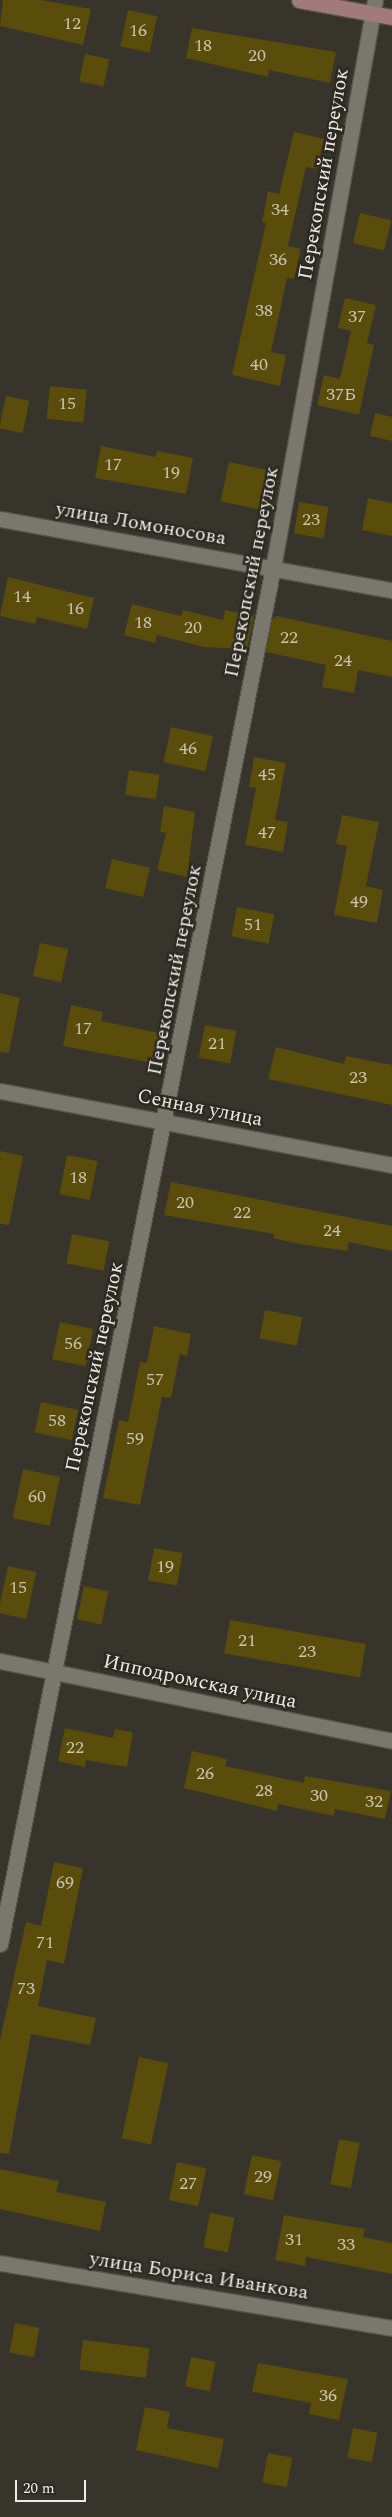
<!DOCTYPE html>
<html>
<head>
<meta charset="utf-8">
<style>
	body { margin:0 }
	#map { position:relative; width:392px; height:2517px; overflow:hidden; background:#36342b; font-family:Spectral,serif }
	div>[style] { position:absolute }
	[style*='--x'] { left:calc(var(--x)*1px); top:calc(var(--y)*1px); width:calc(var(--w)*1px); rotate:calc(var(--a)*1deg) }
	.building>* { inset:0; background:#5a4c0a; transform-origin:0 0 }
	.roads { filter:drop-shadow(1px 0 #54524a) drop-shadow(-1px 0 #54524a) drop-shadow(0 1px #54524a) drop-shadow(0 -1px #54524a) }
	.street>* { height:15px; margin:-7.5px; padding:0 7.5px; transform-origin:7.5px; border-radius:7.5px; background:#7a776d }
	.secondary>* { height:15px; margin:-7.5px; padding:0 7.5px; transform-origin:7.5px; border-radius:7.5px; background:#a2797d }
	span { translate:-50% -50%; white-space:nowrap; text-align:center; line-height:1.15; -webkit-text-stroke:5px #2c2a22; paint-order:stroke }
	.number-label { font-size:18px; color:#c8c3ae }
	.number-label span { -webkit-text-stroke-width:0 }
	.street-label { font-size:20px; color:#ecebe5 }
	.scale { position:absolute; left:15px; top:2480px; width:71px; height:22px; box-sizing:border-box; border:2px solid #ecebe5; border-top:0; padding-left:6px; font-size:15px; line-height:18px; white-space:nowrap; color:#ecebe5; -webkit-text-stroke:4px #2c2a22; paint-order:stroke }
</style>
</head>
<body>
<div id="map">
	<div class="building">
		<div style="clip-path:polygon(3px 0,41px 0,91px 9px,83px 45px,0 26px)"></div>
		<div style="left:128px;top:10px;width:30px;height:37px;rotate:12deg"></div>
		<div style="clip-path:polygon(192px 28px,336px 52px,330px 83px,269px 70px,268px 77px,186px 58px)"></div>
		<div style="left:85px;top:54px;width:25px;height:28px;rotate:12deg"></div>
		<div style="clip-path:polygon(294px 132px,324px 139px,317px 169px,306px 167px,288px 246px,301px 249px,294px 279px,287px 278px,271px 352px,286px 355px,280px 386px,232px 375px,266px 223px,262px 222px,268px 191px,279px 194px)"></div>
		<div style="left:360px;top:213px;width:32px;height:31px;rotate:13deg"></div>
		<div style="clip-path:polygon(345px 298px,376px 305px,367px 343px,374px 345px,359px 415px,317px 405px,324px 375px,340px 379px,351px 331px,338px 328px)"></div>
		<div style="left:50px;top:386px;width:37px;height:33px;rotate:6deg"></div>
		<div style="left:6px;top:396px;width:24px;height:33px;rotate:12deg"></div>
		<div style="clip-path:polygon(375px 413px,392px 417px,392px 441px,370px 436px)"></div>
		<div style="clip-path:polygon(101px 446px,156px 457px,157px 451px,193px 458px,186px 494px,95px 478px)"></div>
		<div style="left:229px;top:462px;width:39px;height:40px;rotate:12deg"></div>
		<div style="clip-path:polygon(368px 498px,392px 503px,392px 536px,362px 530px)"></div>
		<div style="left:299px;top:502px;width:30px;height:32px;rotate:9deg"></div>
		<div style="clip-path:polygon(8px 577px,94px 598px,87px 629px,37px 617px,35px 624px,0 616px)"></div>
		<div style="clip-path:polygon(132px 604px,181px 616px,183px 610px,223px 620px,225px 610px,254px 616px,247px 649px,204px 647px,157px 635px,155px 643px,124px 635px)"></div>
		<div style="clip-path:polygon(277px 616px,392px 641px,392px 677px,358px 670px,354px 693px,322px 687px,326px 665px,266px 652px,272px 619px)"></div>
		<div style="left:171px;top:727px;width:43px;height:36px;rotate:12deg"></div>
		<div style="clip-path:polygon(254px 757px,286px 763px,275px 820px,288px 822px,283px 852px,245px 845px,256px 788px,249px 787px)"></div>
		<div style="left:129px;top:770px;width:31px;height:25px;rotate:9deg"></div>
		<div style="clip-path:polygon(164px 806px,195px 812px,187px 877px,157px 870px,166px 833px,160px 832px)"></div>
		<div style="clip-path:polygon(342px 815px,379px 822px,366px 886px,383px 890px,377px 923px,334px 915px,347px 846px,336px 844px)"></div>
		<div style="left:112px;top:859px;width:39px;height:30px;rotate:13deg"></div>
		<div style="left:237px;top:907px;width:38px;height:30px;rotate:11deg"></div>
		<div style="left:40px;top:943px;width:29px;height:34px;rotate:12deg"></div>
		<div style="clip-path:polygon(0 993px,20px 998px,9px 1053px,0 1052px)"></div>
		<div style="clip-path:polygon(71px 1005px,103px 1012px,101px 1021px,159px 1033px,153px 1063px,63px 1046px)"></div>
		<div style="left:205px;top:1025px;width:32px;height:33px;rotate:11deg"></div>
		<div style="clip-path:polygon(276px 1047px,344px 1064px,346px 1056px,392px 1065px,392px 1105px,268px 1079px)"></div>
		<div style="clip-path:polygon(0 1151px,23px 1156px,9px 1225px,0 1224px)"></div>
		<div style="left:67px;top:1155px;width:31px;height:40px;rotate:11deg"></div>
		<div style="clip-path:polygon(171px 1182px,392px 1226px,392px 1251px,349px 1242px,347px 1251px,299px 1244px,273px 1238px,274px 1234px,164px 1215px)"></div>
		<div style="left:72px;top:1234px;width:38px;height:30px;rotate:11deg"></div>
		<div style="left:265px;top:1310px;width:38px;height:29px;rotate:11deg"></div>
		<div style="left:60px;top:1322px;width:34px;height:38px;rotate:12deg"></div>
		<div style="clip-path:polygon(154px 1326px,191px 1334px,187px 1356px,180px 1354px,171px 1398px,162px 1397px,140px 1505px,103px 1498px,119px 1420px,128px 1422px,140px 1362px,147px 1363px)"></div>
		<div style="left:41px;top:1402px;width:38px;height:31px;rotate:12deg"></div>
		<div style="left:23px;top:1469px;width:38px;height:50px;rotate:12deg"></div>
		<div style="left:154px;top:1548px;width:29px;height:33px;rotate:10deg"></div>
		<div style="left:8px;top:1566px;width:29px;height:48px;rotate:12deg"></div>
		<div style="left:84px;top:1586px;width:25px;height:34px;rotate:12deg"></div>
		<div style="left:230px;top:1620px;width:138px;height:34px;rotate:10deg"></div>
		<div style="clip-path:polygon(65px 1728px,113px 1738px,115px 1729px,133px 1732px,127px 1767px,86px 1760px,85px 1767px,58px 1761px)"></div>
		<div style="clip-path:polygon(192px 1751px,227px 1759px,225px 1766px,304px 1783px,305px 1776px,391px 1791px,385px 1819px,335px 1809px,334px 1816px,278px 1804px,277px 1811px,184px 1788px)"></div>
		<div style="clip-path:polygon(54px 1862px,83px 1868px,64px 1964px,47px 1960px,38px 2006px,96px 2018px,90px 2045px,31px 2034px,9px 2154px,0 2153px,0 2040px,26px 1922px,41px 1926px)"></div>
		<div style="left:139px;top:2057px;width:30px;height:83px;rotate:12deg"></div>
		<div style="left:339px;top:2139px;width:21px;height:46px;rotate:11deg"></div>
		<div style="left:252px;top:2155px;width:30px;height:40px;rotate:12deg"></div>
		<div style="left:177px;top:2162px;width:30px;height:39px;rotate:12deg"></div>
		<div style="clip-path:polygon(0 2169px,59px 2181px,56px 2192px,106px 2202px,100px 2231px,0 2209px)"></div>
		<div style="left:210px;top:2213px;width:25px;height:35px;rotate:11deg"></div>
		<div style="clip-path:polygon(284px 2215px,365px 2229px,363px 2237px,392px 2243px,392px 2274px,306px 2257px,305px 2266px,275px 2260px)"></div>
		<div style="left:15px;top:2323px;width:25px;height:30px;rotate:11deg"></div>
		<div style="left:83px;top:2340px;width:67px;height:30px;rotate:7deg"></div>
		<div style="left:191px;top:2357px;width:25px;height:30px;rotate:11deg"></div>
		<div style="clip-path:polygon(258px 2363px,348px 2379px,339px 2420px,309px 2414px,311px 2403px,252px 2392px)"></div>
		<div style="clip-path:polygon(145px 2407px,170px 2412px,167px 2428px,224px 2439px,218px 2468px,136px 2450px)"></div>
		<div style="left:353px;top:2428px;width:25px;height:30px;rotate:11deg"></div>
		<div style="left:268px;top:2453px;width:25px;height:30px;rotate:11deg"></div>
	</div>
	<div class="roads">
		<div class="street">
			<div style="--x:0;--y:519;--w:398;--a:10.3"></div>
			<div style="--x:0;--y:1091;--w:399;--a:10.7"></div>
			<div style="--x:0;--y:1661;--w:400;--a:11.5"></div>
			<div style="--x:0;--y:1944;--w:1403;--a:-78.78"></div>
			<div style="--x:273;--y:568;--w:577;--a:-79.82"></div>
			<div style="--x:0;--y:2263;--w:397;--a:9.4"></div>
		</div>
		<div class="secondary">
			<div style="--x:299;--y:0;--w:95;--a:10.4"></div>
		</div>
	</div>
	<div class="number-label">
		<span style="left:72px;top:24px">12</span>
		<span style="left:138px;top:31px">16</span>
		<span style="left:203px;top:46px">18</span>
		<span style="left:257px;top:56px">20</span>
		<span style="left:280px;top:210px">34</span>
		<span style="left:278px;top:260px">36</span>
		<span style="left:264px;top:311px">38</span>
		<span style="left:357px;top:317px">37</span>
		<span style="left:259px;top:365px">40</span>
		<span style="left:341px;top:395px">37Б</span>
		<span style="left:67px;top:404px">15</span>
		<span style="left:113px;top:465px">17</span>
		<span style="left:171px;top:473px">19</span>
		<span style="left:311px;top:520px">23</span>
		<span style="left:22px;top:597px">14</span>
		<span style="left:75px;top:609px">16</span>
		<span style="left:143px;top:623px">18</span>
		<span style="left:193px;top:628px">20</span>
		<span style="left:289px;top:638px">22</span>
		<span style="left:343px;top:661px">24</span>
		<span style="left:188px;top:749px">46</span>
		<span style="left:267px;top:775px">45</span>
		<span style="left:267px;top:833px">47</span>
		<span style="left:359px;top:902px">49</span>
		<span style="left:253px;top:925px">51</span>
		<span style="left:83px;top:1029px">17</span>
		<span style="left:217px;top:1044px">21</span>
		<span style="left:358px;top:1078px">23</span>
		<span style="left:78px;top:1178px">18</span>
		<span style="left:185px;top:1203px">20</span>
		<span style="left:242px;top:1213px">22</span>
		<span style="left:332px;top:1231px">24</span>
		<span style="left:73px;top:1344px">56</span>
		<span style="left:155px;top:1380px">57</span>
		<span style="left:57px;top:1421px">58</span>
		<span style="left:135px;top:1439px">59</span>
		<span style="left:37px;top:1497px">60</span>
		<span style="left:165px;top:1567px">19</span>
		<span style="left:18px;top:1588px">15</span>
		<span style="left:247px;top:1641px">21</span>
		<span style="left:307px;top:1652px">23</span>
		<span style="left:75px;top:1748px">22</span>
		<span style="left:205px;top:1774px">26</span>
		<span style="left:264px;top:1791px">28</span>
		<span style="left:319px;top:1796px">30</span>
		<span style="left:374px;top:1802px">32</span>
		<span style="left:65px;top:1883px">69</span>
		<span style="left:45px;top:1943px">71</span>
		<span style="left:26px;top:1989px">73</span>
		<span style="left:263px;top:2177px">29</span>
		<span style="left:188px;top:2184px">27</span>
		<span style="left:294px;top:2240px">31</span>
		<span style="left:346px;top:2245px">33</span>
		<span style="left:328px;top:2396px">36</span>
	</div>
	<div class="street-label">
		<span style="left:324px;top:174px;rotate:-80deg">Перекопский переулок</span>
		<span style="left:141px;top:524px;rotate:10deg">улица Ломоносова</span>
		<span style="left:252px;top:572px;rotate:-79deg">Перекопский переулок</span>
		<span style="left:175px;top:970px;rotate:-79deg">Перекопский переулок</span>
		<span style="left:200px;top:1108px;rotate:11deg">Сенная улица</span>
		<span style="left:95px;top:1367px;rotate:-78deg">Перекопский переулок</span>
		<span style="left:200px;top:1682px;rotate:12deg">Ипподромская улица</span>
		<span style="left:199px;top:2276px;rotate:9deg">улица Бориса Иванкова</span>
	</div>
	<div class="scale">20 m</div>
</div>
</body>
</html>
